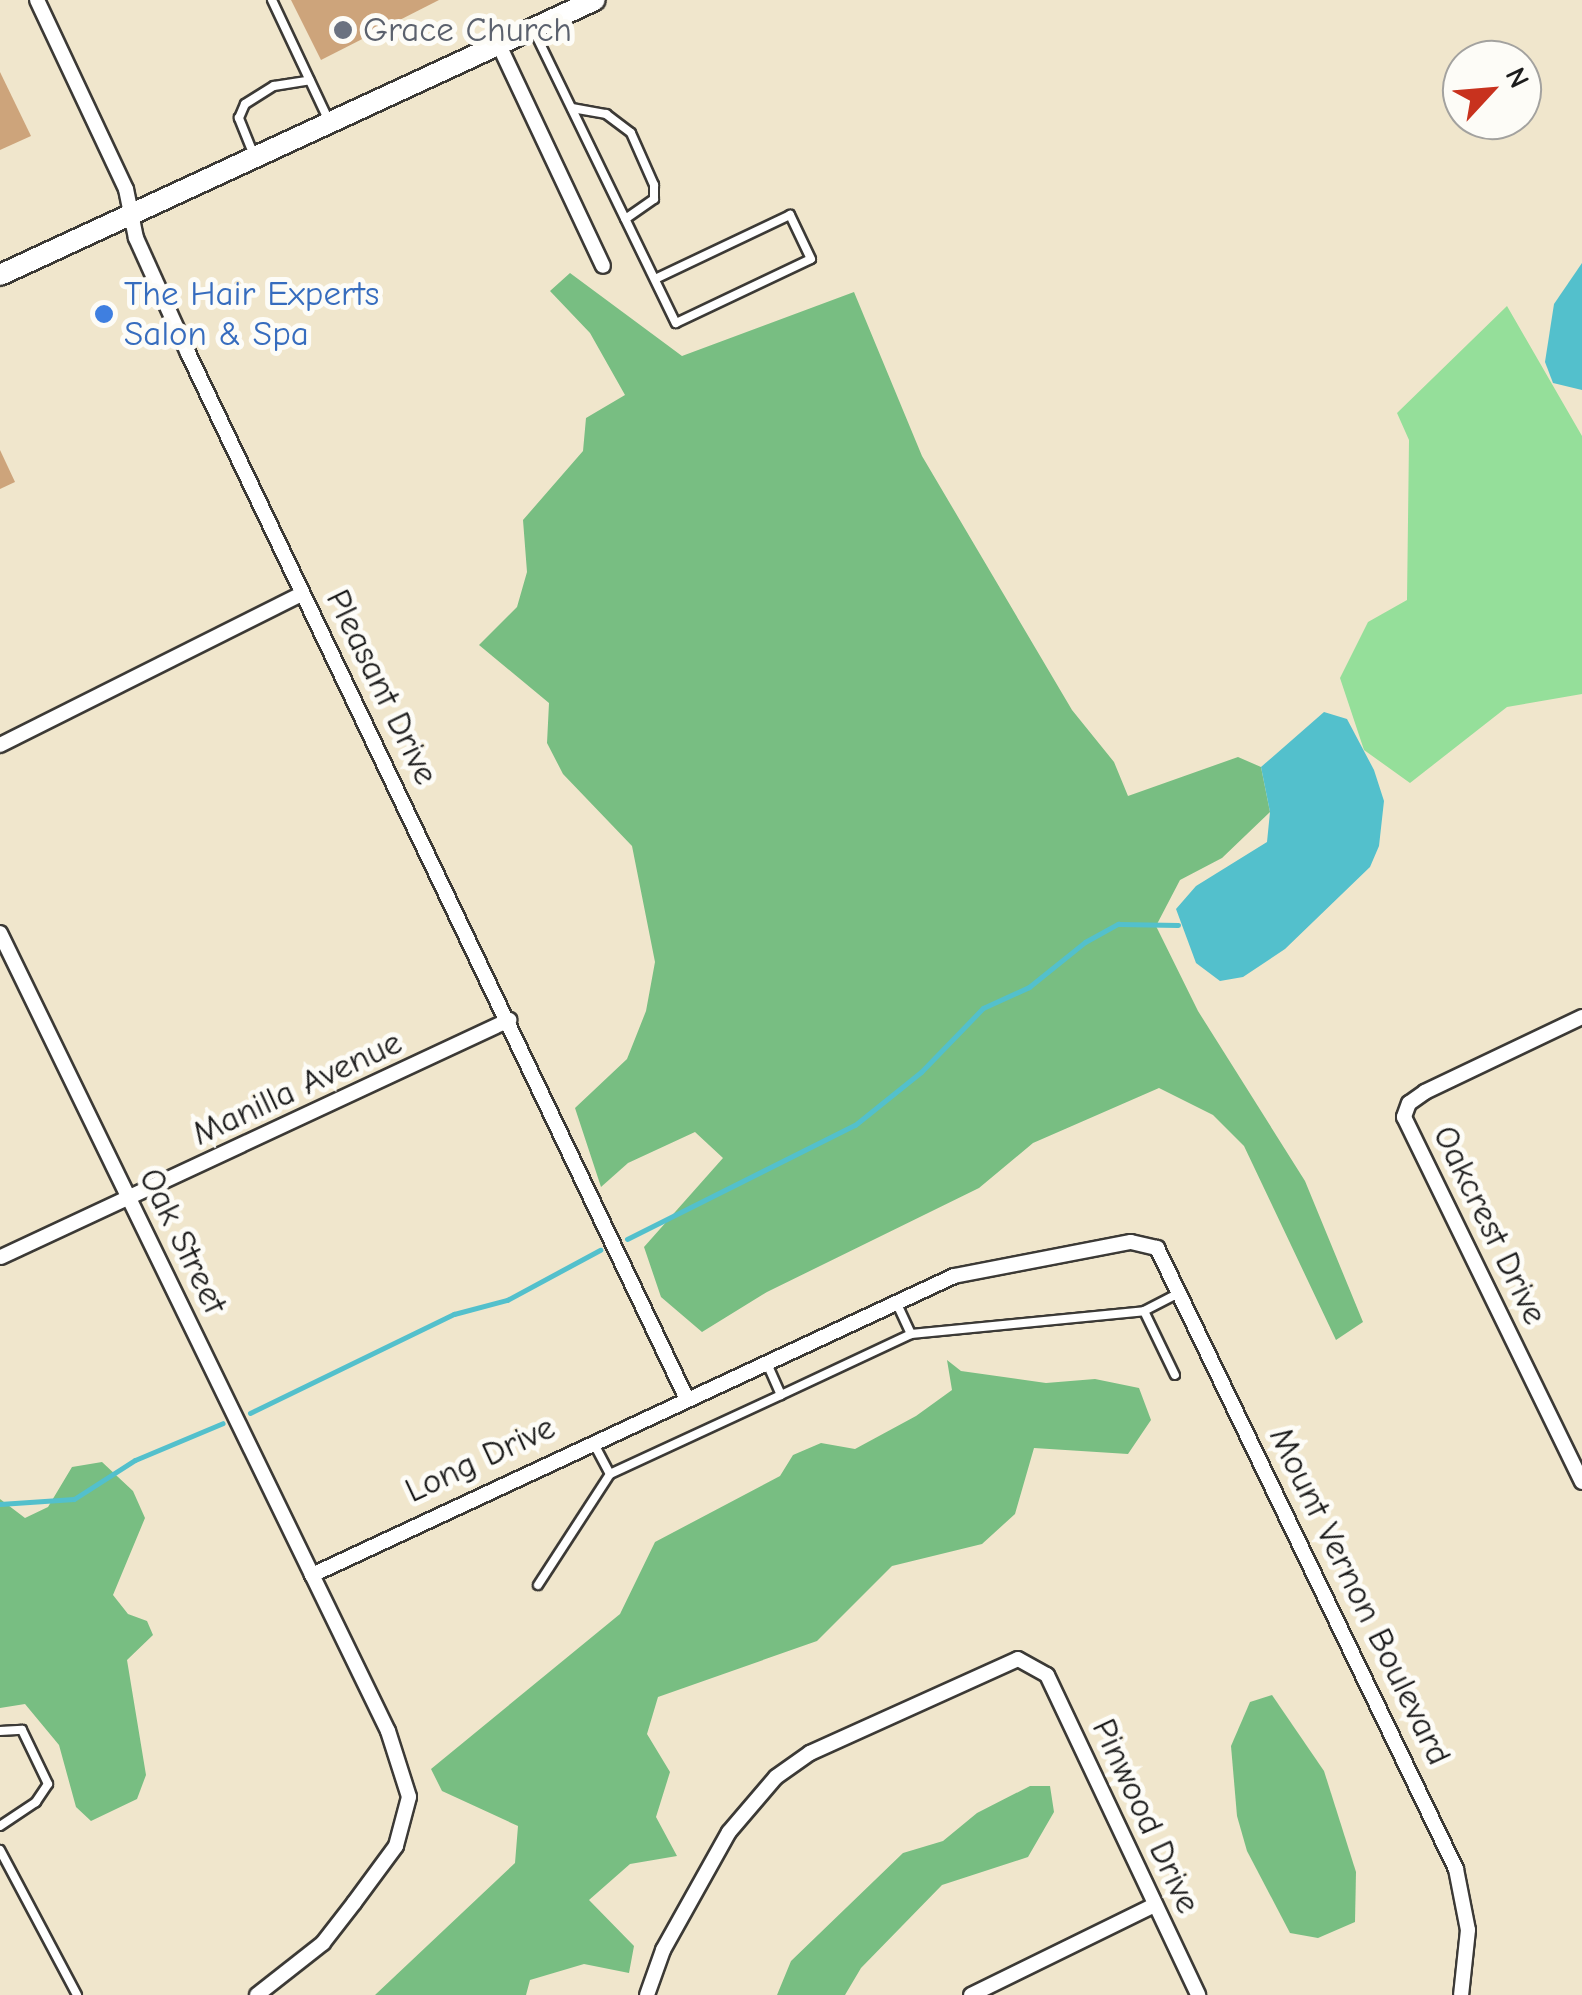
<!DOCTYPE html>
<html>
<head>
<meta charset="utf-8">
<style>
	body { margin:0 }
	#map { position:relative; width:1582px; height:1995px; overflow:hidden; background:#f0e6cc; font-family:"Comic Neue",sans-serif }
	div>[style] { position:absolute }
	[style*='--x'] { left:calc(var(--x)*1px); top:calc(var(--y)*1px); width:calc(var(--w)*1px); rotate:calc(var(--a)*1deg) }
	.green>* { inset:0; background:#95df9a }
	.forest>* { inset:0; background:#78be82 }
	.water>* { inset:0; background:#53c0cc }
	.stream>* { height:5px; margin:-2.5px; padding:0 2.5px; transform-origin:2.5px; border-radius:2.5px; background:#53c0cc }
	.building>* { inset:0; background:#cda47b }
	.roads { filter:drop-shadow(2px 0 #3c3a36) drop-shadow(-2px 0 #3c3a36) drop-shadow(0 2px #3c3a36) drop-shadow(0 -2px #3c3a36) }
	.service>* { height:8px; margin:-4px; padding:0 4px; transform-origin:4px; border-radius:4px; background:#fff }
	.minor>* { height:14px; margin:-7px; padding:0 7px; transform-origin:7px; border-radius:7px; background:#fff }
	.secondary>* { height:20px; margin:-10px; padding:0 10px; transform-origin:10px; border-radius:10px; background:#fff }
	.dots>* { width:28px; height:28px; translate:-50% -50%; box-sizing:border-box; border:5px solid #fdfcf7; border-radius:50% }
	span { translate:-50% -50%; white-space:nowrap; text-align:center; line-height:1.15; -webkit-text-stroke:10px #fdfcf7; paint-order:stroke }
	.worship-label { font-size:35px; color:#5b616d }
	.left { translate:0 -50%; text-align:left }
	.shop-label { font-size:35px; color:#366cbe }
	.street-label { font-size:35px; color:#1c1c1c }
	.north { position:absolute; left:1442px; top:40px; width:100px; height:100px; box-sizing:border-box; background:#fdfcf7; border:2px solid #a3a29f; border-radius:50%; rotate:64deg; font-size:28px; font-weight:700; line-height:40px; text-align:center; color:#1c1c1c }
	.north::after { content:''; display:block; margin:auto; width:35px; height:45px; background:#c8321e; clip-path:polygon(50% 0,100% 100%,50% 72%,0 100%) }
</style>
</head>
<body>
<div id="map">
	<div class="green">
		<div style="clip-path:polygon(1507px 306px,1582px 436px,1582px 694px,1507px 707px,1410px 783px,1364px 750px,1340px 678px,1368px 622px,1407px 600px,1409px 440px,1397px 413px)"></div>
	</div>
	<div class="forest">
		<div style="clip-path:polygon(570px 273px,682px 356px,854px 292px,922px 456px,1072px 710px,1114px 762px,1128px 796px,1238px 757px,1261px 767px,1270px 812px,1222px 858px,1180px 880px,1156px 926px,1198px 1011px,1305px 1181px,1363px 1322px,1336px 1340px,1244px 1146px,1213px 1115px,1159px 1088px,1033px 1143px,979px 1188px,767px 1292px,702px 1332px,661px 1297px,644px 1247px,723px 1158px,695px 1132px,628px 1163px,601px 1187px,575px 1108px,627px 1059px,646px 1011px,655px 962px,632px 846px,563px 774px,547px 743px,549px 703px,479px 645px,517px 607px,527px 572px,523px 520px,583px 451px,586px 418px,625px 395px,590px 333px,550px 291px)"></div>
		<div style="clip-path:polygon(947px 1360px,961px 1371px,1046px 1383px,1095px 1379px,1139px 1388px,1151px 1420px,1128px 1454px,1034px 1448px,1015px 1514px,982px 1544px,892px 1566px,817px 1641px,658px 1697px,647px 1734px,670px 1772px,656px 1817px,677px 1856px,630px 1864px,589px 1900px,634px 1946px,629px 1973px,584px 1964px,530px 1980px,526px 1995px,375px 1995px,515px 1863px,518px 1826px,442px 1791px,431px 1769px,620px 1614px,655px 1542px,780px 1476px,793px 1455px,821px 1443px,855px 1449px,916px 1416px,952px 1390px)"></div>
		<div style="clip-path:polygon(102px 1462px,133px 1491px,145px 1518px,113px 1595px,128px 1614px,147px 1621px,153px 1635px,127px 1660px,146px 1775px,137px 1799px,91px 1821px,76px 1807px,59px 1745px,25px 1704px,0 1708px,0 1499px,25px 1518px,48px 1507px,72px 1467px)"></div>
		<div style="clip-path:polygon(1272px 1695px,1324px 1771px,1356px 1872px,1355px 1922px,1318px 1938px,1290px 1933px,1247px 1851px,1237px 1816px,1231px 1746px,1250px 1702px)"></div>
		<div style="clip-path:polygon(1030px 1786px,1050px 1786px,1054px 1812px,1028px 1857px,942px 1885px,861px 1968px,845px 1995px,777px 1995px,791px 1961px,903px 1853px,943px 1841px,977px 1813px)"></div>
	</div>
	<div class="water">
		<div style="clip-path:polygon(1582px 263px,1582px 390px,1553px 383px,1545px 362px,1554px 304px)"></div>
		<div style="clip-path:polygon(1324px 712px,1347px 719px,1374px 770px,1384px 801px,1379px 846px,1370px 867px,1285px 949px,1243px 977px,1220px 981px,1196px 963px,1176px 909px,1196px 886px,1267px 842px,1270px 812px,1261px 767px)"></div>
	</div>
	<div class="stream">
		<div style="--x:627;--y:1239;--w:255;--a:-26.6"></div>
		<div style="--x:855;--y:1125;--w:85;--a:-38.8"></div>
		<div style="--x:921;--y:1072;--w:89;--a:-45.9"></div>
		<div style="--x:983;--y:1008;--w:51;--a:-24.5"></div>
		<div style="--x:1029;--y:987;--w:72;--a:-38.8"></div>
		<div style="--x:1085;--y:942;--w:38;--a:-29"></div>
		<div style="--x:1118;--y:924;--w:60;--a:1"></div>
		<div style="--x:250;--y:1413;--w:227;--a:-25.9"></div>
		<div style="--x:454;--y:1314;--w:55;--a:-14.8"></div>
		<div style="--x:507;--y:1300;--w:106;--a:-28.3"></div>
		<div style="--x:0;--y:1504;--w:74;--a:-3.9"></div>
		<div style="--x:74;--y:1499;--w:72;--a:-32.6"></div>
		<div style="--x:135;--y:1460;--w:95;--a:-22.8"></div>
	</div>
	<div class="building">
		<div style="clip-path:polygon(291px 0,439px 0,321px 60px)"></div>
		<div style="clip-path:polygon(0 72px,31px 136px,0 150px)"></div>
		<div style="clip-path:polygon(0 450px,15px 482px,0 489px)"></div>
	</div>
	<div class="roads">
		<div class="service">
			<div style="--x:272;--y:0;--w:136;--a:64.8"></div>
			<div style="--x:533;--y:29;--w:327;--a:64.1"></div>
			<div style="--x:676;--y:323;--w:149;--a:-25.4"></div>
			<div style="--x:811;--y:259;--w:49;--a:-115.5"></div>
			<div style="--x:790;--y:215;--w:149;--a:154.6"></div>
			<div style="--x:572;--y:108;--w:35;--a:10"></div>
			<div style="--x:606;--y:114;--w:31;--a:37"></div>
			<div style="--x:631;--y:133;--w:57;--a:66.1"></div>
			<div style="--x:654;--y:185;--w:14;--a:90"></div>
			<div style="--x:654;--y:199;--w:35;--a:145"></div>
			<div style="--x:253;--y:153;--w:38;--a:-112"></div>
			<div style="--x:239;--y:118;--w:15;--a:-67"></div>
			<div style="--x:245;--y:104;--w:34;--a:-32"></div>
			<div style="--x:274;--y:86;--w:36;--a:-9"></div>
			<div style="--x:1144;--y:1311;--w:71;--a:64.2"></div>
			<div style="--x:911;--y:1334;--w:234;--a:-5.6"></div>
			<div style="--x:1144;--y:1311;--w:42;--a:-27.2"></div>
			<div style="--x:781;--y:1395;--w:144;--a:-25.1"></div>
			<div style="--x:911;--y:1334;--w:35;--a:-115"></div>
			<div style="--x:594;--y:1444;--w:34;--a:62"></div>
			<div style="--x:610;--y:1474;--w:188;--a:-24.8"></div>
			<div style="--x:781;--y:1395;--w:34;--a:-114"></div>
			<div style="--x:538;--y:1585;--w:132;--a:-57"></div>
			<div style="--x:0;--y:1731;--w:22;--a:-3"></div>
			<div style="--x:22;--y:1730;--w:60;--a:64.3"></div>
			<div style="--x:48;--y:1784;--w:22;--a:124"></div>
			<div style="--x:36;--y:1802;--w:43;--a:146.3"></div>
			<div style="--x:0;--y:1850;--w:164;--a:62"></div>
		</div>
		<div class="minor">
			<div style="--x:37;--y:0;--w:209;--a:64.8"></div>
			<div style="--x:126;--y:189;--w:50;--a:78.5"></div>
			<div style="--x:136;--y:238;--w:126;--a:65.7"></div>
			<div style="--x:188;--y:353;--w:1157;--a:64.5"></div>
			<div style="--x:499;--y:45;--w:244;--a:64.8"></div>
			<div style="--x:0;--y:745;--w:338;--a:-26.6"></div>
			<div style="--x:0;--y:933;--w:887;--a:64.07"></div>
			<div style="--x:388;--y:1731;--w:69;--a:72.3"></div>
			<div style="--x:409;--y:1797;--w:51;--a:104.9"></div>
			<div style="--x:396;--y:1846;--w:71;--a:126.4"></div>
			<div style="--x:354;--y:1903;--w:51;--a:127.8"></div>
			<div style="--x:323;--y:1943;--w:84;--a:141.8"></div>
			<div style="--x:1582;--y:1017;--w:174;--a:154.5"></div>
			<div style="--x:1425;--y:1092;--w:19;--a:145"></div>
			<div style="--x:1409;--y:1103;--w:15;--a:110"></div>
			<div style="--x:1404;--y:1117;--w:406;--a:64"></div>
			<div style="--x:1;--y:1257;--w:561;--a:-25.01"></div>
			<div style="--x:312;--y:1575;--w:708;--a:-24.97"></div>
			<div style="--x:954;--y:1276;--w:180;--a:-10.9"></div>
			<div style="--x:1131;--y:1242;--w:27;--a:13"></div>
			<div style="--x:1157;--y:1248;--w:689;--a:64.29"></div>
			<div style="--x:1456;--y:1869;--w:62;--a:78.9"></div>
			<div style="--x:1468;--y:1930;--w:65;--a:96.1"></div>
			<div style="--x:647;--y:1995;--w:48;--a:-70.4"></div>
			<div style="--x:663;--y:1950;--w:135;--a:-60.8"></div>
			<div style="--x:729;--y:1832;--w:72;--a:-49.5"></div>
			<div style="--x:776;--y:1777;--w:42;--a:-35.2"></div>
			<div style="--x:810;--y:1753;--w:228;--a:-24.3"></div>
			<div style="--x:1018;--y:1659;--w:33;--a:29"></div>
			<div style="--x:1047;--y:1675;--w:354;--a:64.7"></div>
			<div style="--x:971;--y:1995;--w:205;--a:-26.1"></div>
		</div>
		<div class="secondary">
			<div style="--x:0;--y:275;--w:655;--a:-24.81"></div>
		</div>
	</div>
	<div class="dots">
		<div style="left:343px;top:30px;background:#6b7280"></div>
		<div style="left:104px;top:314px;background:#3f7fe0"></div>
	</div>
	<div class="worship-label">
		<span class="left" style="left:363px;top:30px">Grace Church</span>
	</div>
	<div class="shop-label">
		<span class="left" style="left:124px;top:314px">The Hair Experts<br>Salon &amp; Spa</span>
	</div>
	<div class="street-label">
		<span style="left:382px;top:687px;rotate:64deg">Pleasant Drive</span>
		<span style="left:297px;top:1088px;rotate:-25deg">Manilla Avenue</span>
		<span style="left:1490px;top:1225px;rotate:64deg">Oakcrest Drive</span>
		<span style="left:183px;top:1241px;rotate:64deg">Oak Street</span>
		<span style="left:480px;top:1459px;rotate:-25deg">Long Drive</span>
		<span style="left:1360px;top:1596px;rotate:64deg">Mount Vernon Boulevard</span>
		<span style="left:1146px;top:1816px;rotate:65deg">Pinwood Drive</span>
	</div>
	<div class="north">N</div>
</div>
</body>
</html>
